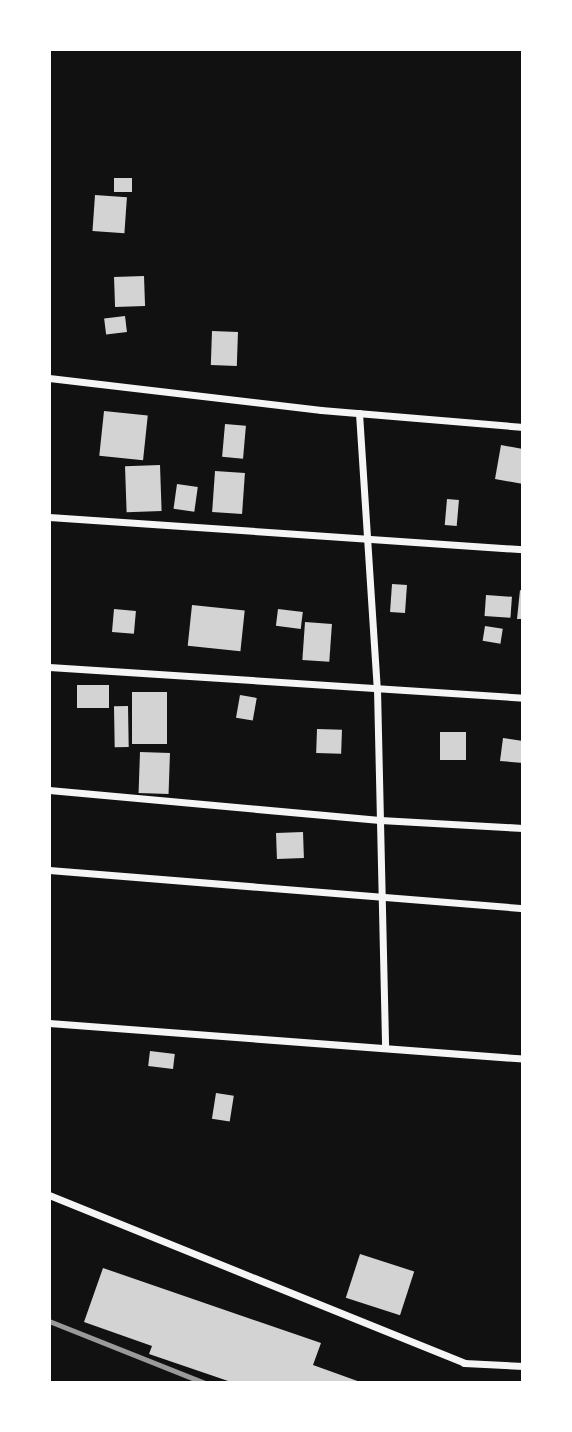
<!DOCTYPE html>
<html>
<head>
<meta charset="utf-8">
<style>
	body { margin:0 }
	#map { position:relative; width:572px; height:1432px; overflow:hidden; background:#111; font-family:"Open Sans",sans-serif }
	div>[style] { position:absolute }
	[style*='--x'] { left:calc(var(--x)*1px); top:calc(var(--y)*1px); width:calc(var(--w)*1px); rotate:calc(var(--a)*1deg) }
	.building>* { inset:0; background:#d3d3d3; transform-origin:0 0 }
	.minor>* { height:7px; margin:-3.5px; padding:0 3.5px; transform-origin:3.5px; border-radius:3.5px; background:#f5f5f5 }
	.rail>* { height:5px; margin:-2.5px; padding:0 2.5px; transform-origin:2.5px; border-radius:2.5px; background:#9a9a9a }
	span { translate:-50% -50%; white-space:nowrap; text-align:center; line-height:1.15; -webkit-text-stroke:5px #fff; paint-order:stroke }
	.frame { position:absolute; inset:0; border:51px solid #fff; pointer-events:none }
</style>
</head>
<body>
<div id="map">
	<div class="building">
		<div style="left:114px;top:178px;width:18px;height:14px"></div>
		<div style="left:95px;top:195px;width:32px;height:36px;rotate:4deg"></div>
		<div style="left:144px;top:276px;width:30px;height:30px;rotate:88deg"></div>
		<div style="left:125px;top:316px;width:16px;height:21px;rotate:83deg"></div>
		<div style="left:212px;top:331px;width:26px;height:34px;rotate:2deg"></div>
		<div style="left:104px;top:411px;width:44px;height:45px;rotate:6deg"></div>
		<div style="left:225px;top:424px;width:21px;height:33px;rotate:5deg"></div>
		<div style="clip-path:polygon(501px 445px,523px 449px,523px 484px,495px 479px)"></div>
		<div style="left:160px;top:465px;width:46px;height:35px;rotate:88deg"></div>
		<div style="left:215px;top:471px;width:30px;height:41px;rotate:4deg"></div>
		<div style="left:177px;top:484px;width:21px;height:25px;rotate:8deg"></div>
		<div style="left:447px;top:499px;width:12px;height:26px;rotate:5deg"></div>
		<div style="left:392px;top:584px;width:15px;height:28px;rotate:4deg"></div>
		<div style="clip-path:polygon(520px 590px,523px 591px,523px 619px,517px 619px)"></div>
		<div style="left:486px;top:595px;width:26px;height:21px;rotate:4deg"></div>
		<div style="left:192px;top:605px;width:53px;height:41px;rotate:6deg"></div>
		<div style="left:114px;top:609px;width:22px;height:23px;rotate:5deg"></div>
		<div style="left:278px;top:609px;width:25px;height:17px;rotate:7deg"></div>
		<div style="left:305px;top:622px;width:27px;height:38px;rotate:4deg"></div>
		<div style="left:485px;top:626px;width:18px;height:15px;rotate:9deg"></div>
		<div style="left:77px;top:685px;width:32px;height:23px"></div>
		<div style="left:132px;top:692px;width:35px;height:52px"></div>
		<div style="left:240px;top:695px;width:17px;height:23px;rotate:10deg"></div>
		<div style="left:128px;top:706px;width:41px;height:14px;rotate:89deg"></div>
		<div style="left:317px;top:729px;width:25px;height:24px;rotate:2deg"></div>
		<div style="left:440px;top:732px;width:26px;height:28px"></div>
		<div style="clip-path:polygon(503px 738px,523px 741px,523px 763px,500px 761px)"></div>
		<div style="left:140px;top:752px;width:30px;height:41px;rotate:2deg"></div>
		<div style="left:303px;top:832px;width:26px;height:27px;rotate:88deg"></div>
		<div style="left:150px;top:1051px;width:25px;height:15px;rotate:7deg"></div>
		<div style="left:216px;top:1093px;width:18px;height:26px;rotate:9deg"></div>
		<div style="left:360px;top:1254px;width:57px;height:46px;rotate:18deg"></div>
		<div style="clip-path:polygon(103px 1268px,321px 1343px,313px 1365px,363px 1383px,234px 1383px,149px 1354px,152px 1346px,84px 1322px)"></div>
	</div>
	<div class="minor">
		<div style="--x:49;--y:378;--w:274;--a:6.7"></div>
		<div style="--x:321;--y:410;--w:203;--a:4.8"></div>
		<div style="--x:359;--y:413;--w:277;--a:86.3"></div>
		<div style="--x:377;--y:689;--w:359;--a:88.7"></div>
		<div style="--x:49;--y:517;--w:475;--a:3.9"></div>
		<div style="--x:49;--y:667;--w:475;--a:3.7"></div>
		<div style="--x:49;--y:790;--w:332;--a:5.2"></div>
		<div style="--x:380;--y:820;--w:143;--a:3.2"></div>
		<div style="--x:49;--y:870;--w:476;--a:4.6"></div>
		<div style="--x:49;--y:1023;--w:475;--a:4.3"></div>
		<div style="--x:49;--y:1195;--w:448;--a:22"></div>
		<div style="--x:464;--y:1363;--w:59;--a:2.9"></div>
	</div>
	<div class="rail">
		<div style="--x:49;--y:1321;--w:168;--a:21.7"></div>
	</div>
	<div class="frame"></div>
</div>
</body>
</html>
